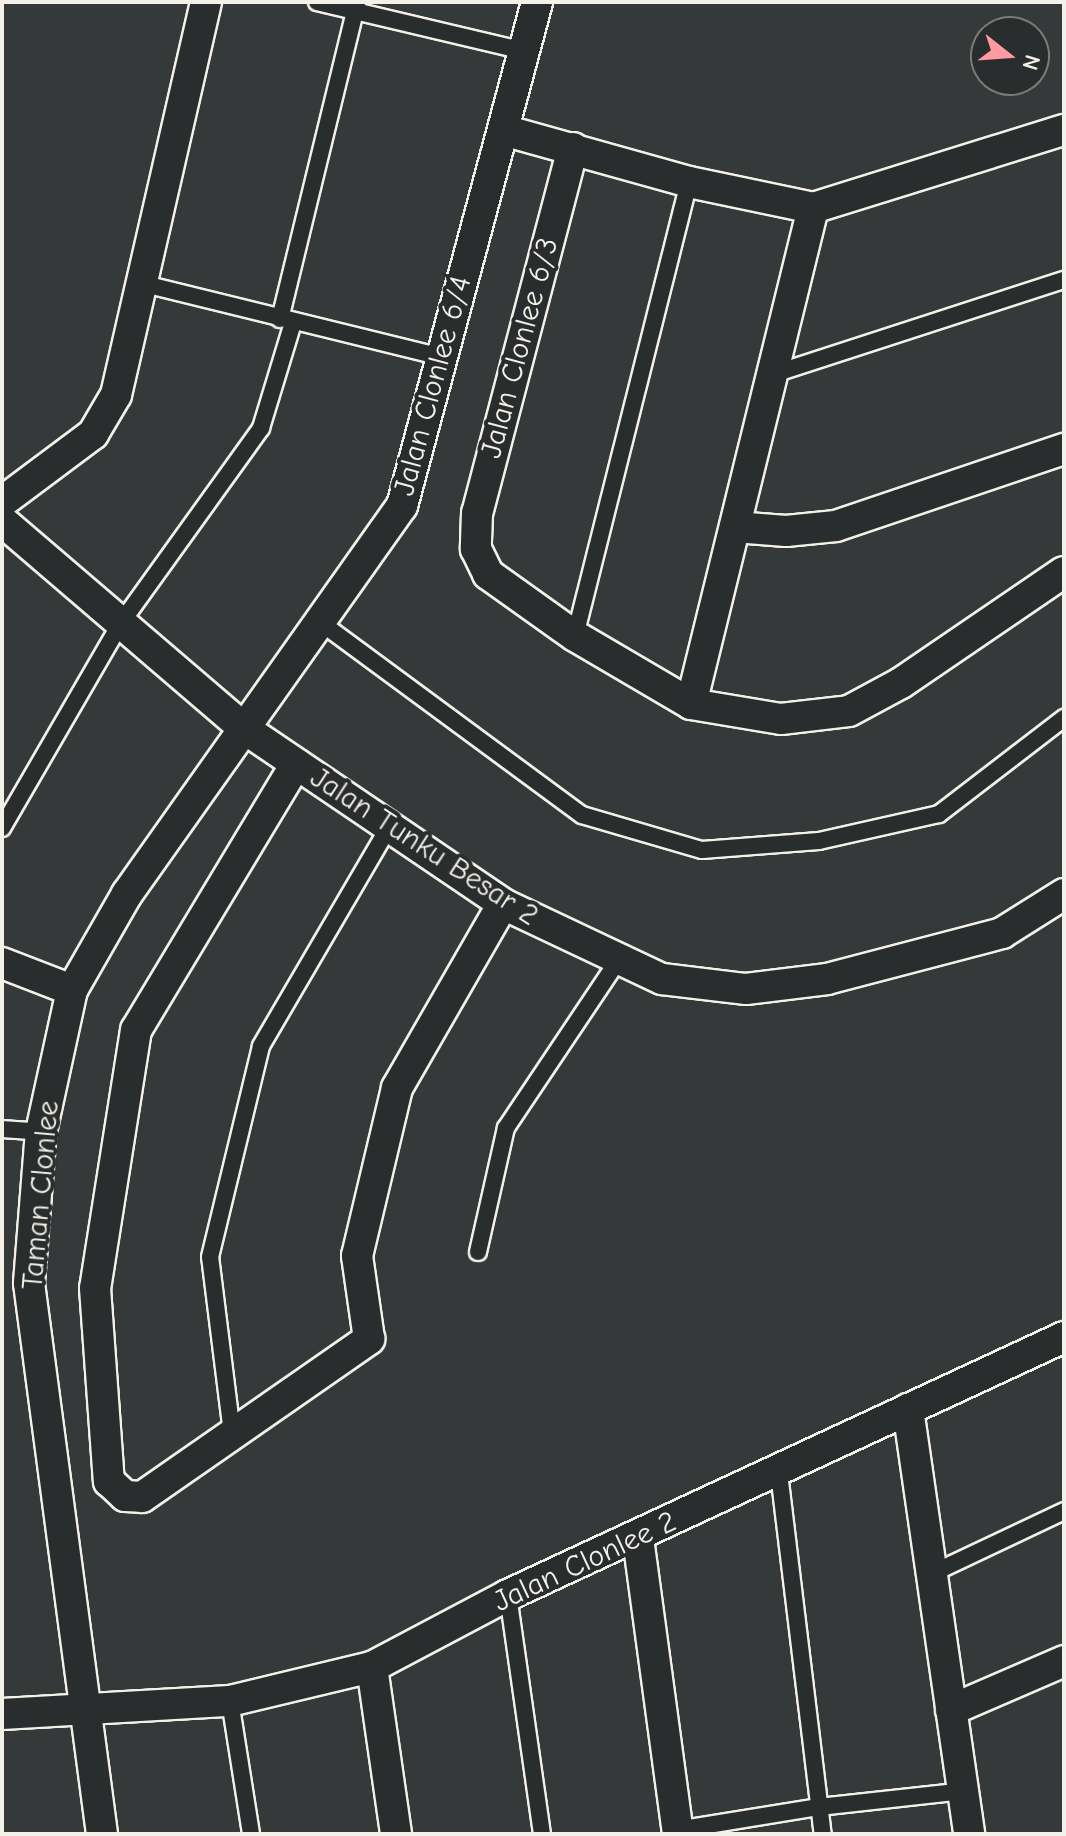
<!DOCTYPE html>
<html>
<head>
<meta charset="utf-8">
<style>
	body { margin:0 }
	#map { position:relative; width:1066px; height:1836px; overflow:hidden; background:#363939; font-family:"Comic Neue",sans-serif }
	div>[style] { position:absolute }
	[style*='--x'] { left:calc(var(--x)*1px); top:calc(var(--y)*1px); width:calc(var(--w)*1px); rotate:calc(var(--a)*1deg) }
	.roads { filter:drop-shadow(2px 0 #f4f1e8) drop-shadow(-2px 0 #f4f1e8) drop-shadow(0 2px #f4f1e8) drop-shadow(0 -2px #f4f1e8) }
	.service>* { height:16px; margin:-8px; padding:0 8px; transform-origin:8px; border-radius:8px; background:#2a2d2e }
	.minor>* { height:30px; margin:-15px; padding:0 15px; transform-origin:15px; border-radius:15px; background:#2a2d2e }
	span { translate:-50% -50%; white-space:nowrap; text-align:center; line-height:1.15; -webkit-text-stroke:8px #2a2d2e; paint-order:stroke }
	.street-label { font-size:30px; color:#f4f1e8 }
	.frame { position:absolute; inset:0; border:4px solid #f4f1e8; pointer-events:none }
	.north { position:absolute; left:970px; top:16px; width:80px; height:80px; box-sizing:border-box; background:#2a2d2e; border:2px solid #7b7b78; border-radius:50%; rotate:107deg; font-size:22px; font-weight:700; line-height:32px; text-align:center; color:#f4f1e8 }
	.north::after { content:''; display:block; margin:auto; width:28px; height:36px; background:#ff9aa2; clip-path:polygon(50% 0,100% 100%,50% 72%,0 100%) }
</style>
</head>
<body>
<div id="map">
	<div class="roads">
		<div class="service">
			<div style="--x:317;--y:2;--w:213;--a:13.3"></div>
			<div style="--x:140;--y:283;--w:310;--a:13.8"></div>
			<div style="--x:280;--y:319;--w:326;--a:-76.3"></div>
			<div style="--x:771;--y:375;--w:308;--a:-18"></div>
			<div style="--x:320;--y:622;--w:325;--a:36.4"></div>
			<div style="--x:582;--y:815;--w:125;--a:16.3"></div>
			<div style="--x:702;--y:850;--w:117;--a:-4.4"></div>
			<div style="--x:819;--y:841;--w:123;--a:-12.7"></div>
			<div style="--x:939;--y:814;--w:158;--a:-37.5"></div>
			<div style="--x:575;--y:636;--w:468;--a:-75.9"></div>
			<div style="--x:2;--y:828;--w:237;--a:-59.9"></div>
			<div style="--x:121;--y:623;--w:240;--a:-54.3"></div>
			<div style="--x:261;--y:428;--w:110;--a:-73.1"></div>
			<div style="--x:2;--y:1129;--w:39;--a:4"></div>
			<div style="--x:478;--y:1252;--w:127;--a:-77.3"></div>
			<div style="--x:506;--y:1128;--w:201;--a:-56.2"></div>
			<div style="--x:232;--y:1433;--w:177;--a:-97.1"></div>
			<div style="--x:210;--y:1257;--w:217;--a:-76.4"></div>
			<div style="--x:261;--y:1046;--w:254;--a:-59.7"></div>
			<div style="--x:779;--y:1473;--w:364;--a:83.1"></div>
			<div style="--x:933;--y:1573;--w:145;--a:-25.3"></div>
			<div style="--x:508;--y:1595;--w:241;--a:81.9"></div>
			<div style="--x:230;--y:1701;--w:135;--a:81"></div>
			<div style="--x:677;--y:1830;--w:144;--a:-9.2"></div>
			<div style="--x:819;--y:1807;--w:145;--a:-6.3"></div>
		</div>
		<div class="minor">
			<div style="--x:503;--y:130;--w:193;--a:15.6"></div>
			<div style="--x:689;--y:182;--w:127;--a:11.8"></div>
			<div style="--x:813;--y:208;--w:263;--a:-17.3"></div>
			<div style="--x:573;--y:148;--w:377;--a:104.7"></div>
			<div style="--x:477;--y:513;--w:36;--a:92"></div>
			<div style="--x:476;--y:549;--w:28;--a:64"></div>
			<div style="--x:488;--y:574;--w:107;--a:35.5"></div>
			<div style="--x:575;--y:636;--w:134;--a:30.4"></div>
			<div style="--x:691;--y:704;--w:511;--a:-76.18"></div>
			<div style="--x:2;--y:502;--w:114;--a:-36.8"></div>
			<div style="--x:93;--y:434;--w:45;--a:-59.5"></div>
			<div style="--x:116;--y:395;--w:403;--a:-77.1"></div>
			<div style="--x:2;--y:521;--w:320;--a:40.6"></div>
			<div style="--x:245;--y:729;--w:312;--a:34.1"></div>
			<div style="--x:503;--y:904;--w:176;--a:25.3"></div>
			<div style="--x:662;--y:979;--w:85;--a:6.8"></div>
			<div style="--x:746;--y:989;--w:82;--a:-7"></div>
			<div style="--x:827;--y:979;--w:181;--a:-14.7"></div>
			<div style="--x:1002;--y:933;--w:73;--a:-32.2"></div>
			<div style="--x:735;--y:527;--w:51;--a:4.5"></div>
			<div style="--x:786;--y:531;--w:50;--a:-5.7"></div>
			<div style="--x:836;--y:526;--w:241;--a:-18.7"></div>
			<div style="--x:691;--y:704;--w:91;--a:9.5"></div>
			<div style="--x:781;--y:719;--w:68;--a:-6.7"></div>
			<div style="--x:849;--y:711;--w:59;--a:-28.3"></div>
			<div style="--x:901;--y:683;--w:197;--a:-34.3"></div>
			<div style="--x:296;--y:764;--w:310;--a:121"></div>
			<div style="--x:136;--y:1030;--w:261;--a:99"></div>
			<div style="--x:95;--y:1288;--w:194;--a:85.9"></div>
			<div style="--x:109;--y:1481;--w:22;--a:43"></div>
			<div style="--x:125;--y:1496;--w:17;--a:3"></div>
			<div style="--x:142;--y:1497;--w:277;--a:-34.8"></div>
			<div style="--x:369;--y:1339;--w:84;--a:-98.2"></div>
			<div style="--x:357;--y:1256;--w:173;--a:-76.6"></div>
			<div style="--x:397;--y:1088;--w:212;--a:-60.1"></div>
			<div style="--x:2;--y:963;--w:75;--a:21.1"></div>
			<div style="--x:908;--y:1409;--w:429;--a:81.8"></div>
			<div style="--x:638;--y:1538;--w:299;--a:82.3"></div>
			<div style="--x:372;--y:1667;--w:169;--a:81.8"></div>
			<div style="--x:951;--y:1710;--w:123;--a:-23.4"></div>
			<div style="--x:2;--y:1714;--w:228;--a:-3.3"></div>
			<div style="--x:230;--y:1701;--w:146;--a:-13.5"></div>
			<div style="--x:372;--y:1667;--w:154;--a:-27.9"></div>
			<div style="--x:508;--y:1595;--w:613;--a:-24.89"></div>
			<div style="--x:102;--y:1834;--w:556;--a:-97.55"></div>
			<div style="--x:29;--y:1283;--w:151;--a:-85.5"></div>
			<div style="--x:41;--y:1132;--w:145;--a:-77.7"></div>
			<div style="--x:72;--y:990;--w:111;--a:-60.2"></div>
			<div style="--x:127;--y:894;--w:476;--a:-54.7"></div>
			<div style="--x:402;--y:506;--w:522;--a:-75"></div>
		</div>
	</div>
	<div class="street-label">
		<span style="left:520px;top:348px;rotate:-75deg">Jalan Clonlee 6/3</span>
		<span style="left:433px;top:386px;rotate:-75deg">Jalan Clonlee 6/4</span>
		<span style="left:424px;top:847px;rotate:33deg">Jalan Tunku Besar 2</span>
		<span style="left:41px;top:1195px;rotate:-85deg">Taman Clonlee</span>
		<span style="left:585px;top:1562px;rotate:-25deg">Jalan Clonlee 2</span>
	</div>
	<div class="frame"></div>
	<div class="north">N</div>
</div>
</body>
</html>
